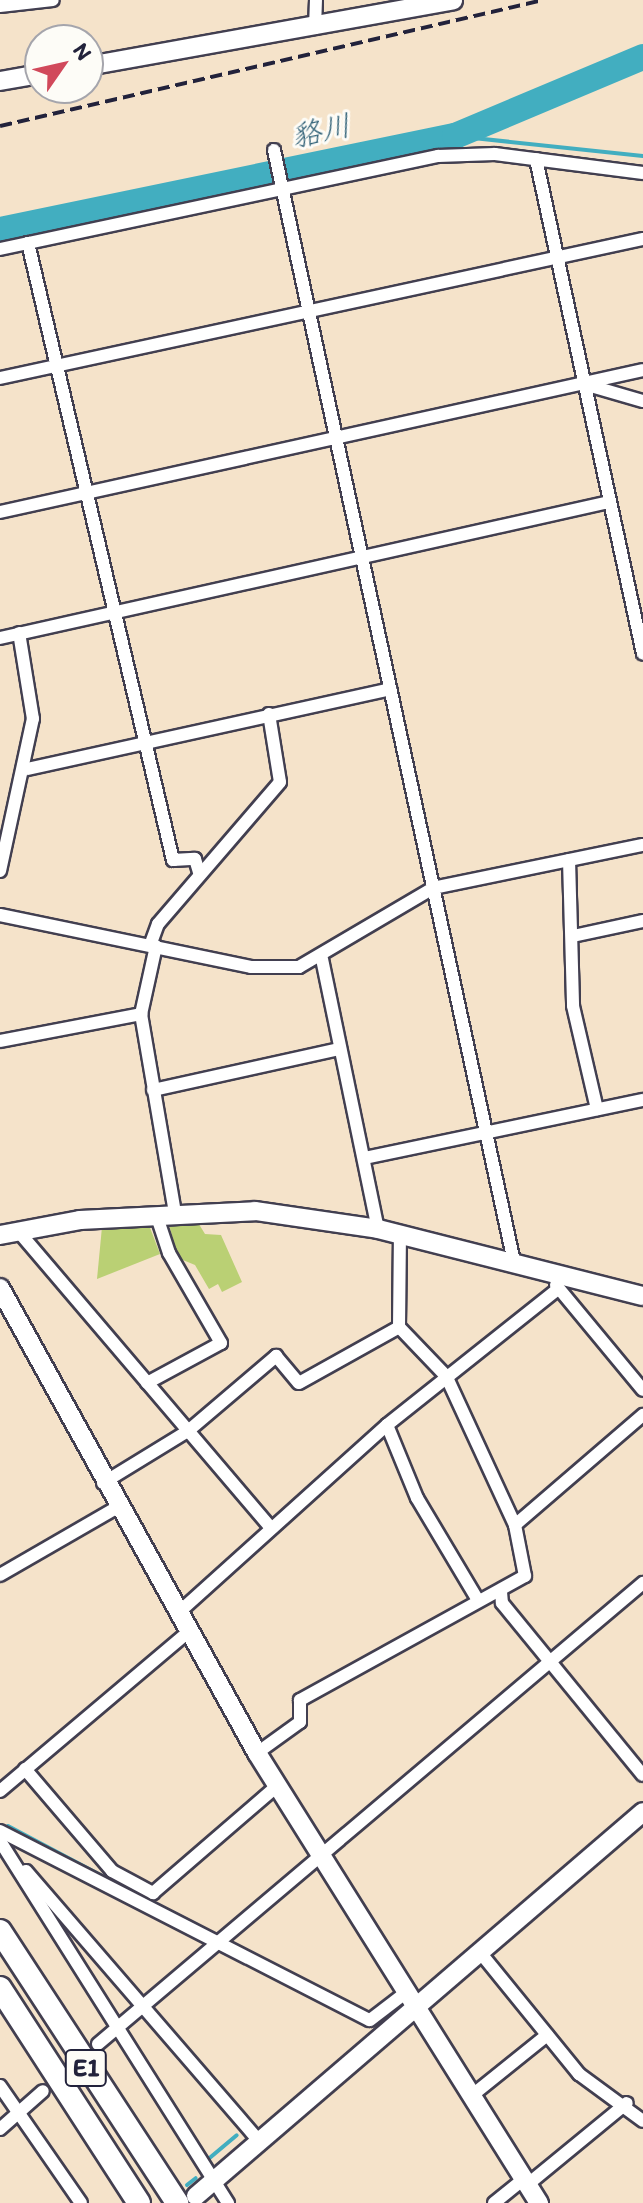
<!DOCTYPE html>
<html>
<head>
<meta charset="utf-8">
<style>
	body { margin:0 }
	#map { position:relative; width:643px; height:2203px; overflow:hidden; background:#f5e3ca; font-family:Itim,"Klee One",sans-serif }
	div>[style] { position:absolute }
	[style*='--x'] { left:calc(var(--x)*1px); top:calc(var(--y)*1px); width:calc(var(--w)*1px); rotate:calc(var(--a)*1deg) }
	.green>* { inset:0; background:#bad074 }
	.stream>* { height:4px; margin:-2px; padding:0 2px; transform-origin:2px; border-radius:2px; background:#42aec0 }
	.river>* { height:26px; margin:-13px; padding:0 13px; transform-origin:13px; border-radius:13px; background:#42aec0 }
	.street-tunnel>* { height:12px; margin-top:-6px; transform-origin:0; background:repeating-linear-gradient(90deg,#cbbcad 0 12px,transparent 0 18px) }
	.roads { filter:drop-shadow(2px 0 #423f50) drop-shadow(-2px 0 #423f50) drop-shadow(0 2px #423f50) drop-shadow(0 -2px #423f50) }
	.street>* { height:12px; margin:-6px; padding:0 6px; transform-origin:6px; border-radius:6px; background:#fff }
	.secondary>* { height:18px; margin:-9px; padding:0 9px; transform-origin:9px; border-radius:9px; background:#fff }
	.highway>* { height:22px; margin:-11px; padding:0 11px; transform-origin:11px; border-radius:11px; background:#fff }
	.rail>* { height:4px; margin-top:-2px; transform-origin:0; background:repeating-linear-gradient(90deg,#22223b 0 12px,transparent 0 18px) }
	span { translate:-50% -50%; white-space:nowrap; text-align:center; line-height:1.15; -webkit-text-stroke:6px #fdfcf7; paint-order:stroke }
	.shield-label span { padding:2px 6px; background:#fdfcf7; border:2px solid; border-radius:6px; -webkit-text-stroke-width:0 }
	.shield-label { font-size:26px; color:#22223b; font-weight:700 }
	.water-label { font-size:30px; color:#306177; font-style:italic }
	.north { position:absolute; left:24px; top:24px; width:80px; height:80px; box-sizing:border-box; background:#fdfcf7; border:2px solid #a5a5ac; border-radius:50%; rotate:56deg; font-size:22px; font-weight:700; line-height:32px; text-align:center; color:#22223b }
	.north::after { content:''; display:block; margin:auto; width:28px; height:36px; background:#d1495b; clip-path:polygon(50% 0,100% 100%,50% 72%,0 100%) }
</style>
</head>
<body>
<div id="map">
	<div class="green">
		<div style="clip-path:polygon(168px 1221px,197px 1221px,205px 1234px,221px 1235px,242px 1282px,222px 1292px,218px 1284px,209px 1289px,195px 1265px,178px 1258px)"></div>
		<div style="clip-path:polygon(149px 1225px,160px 1254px,97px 1279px,102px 1227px)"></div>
	</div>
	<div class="stream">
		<div style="--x:455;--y:136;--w:189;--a:6.1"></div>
		<div style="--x:8;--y:1826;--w:145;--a:28"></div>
		<div style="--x:158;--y:1905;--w:44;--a:27.1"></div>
		<div style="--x:206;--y:2161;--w:40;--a:-40"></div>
		<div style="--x:187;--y:2185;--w:11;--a:-38"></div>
	</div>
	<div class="river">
		<div style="--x:0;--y:230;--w:465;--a:-11.7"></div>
		<div style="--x:455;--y:136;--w:204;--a:-22.8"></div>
	</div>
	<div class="street-tunnel">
		<div style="--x:43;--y:2091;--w:72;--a:-40.5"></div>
	</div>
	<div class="roads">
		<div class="street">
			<div style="--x:0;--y:6;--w:53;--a:-6.5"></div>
			<div style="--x:315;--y:28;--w:28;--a:-88"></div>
			<div style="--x:274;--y:150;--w:1138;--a:77.82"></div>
			<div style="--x:536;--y:159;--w:506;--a:77.8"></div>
			<div style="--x:28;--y:243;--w:634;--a:76.78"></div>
			<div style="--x:173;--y:860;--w:22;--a:-3"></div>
			<div style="--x:195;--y:859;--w:14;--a:73"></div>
			<div style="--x:0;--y:249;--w:448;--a:-12"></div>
			<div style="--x:438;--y:156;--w:57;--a:-2"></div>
			<div style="--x:495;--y:154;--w:149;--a:7.3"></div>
			<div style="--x:0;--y:378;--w:658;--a:-12.2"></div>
			<div style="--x:584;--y:384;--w:61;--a:16.1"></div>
			<div style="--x:0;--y:512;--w:658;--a:-12.45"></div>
			<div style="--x:0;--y:638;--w:624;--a:-12.59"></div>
			<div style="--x:27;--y:769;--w:372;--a:-12.4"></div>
			<div style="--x:569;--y:860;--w:146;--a:88.4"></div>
			<div style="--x:573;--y:1006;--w:106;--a:76.9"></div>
			<div style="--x:0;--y:871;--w:156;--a:-77.8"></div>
			<div style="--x:33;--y:719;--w:87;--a:-99.2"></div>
			<div style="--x:0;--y:915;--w:256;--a:11.7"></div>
			<div style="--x:251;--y:967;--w:48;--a:0"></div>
			<div style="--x:299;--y:967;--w:156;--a:-30.5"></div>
			<div style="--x:433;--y:888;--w:214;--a:-11.6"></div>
			<div style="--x:573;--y:936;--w:72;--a:-12.1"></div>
			<div style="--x:151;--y:943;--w:20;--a:-70"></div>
			<div style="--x:158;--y:924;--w:187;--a:-49.3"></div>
			<div style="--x:280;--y:782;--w:69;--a:-99.2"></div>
			<div style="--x:156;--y:946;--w:70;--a:102.4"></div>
			<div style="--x:141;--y:1014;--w:202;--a:80.3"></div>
			<div style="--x:322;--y:959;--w:276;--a:78.3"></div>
			<div style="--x:0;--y:1041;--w:144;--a:-10.8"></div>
			<div style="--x:153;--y:1090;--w:191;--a:-12.4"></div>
			<div style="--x:365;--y:1158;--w:284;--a:-11.8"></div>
			<div style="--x:19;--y:1232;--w:387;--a:49.6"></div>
			<div style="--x:556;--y:1285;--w:136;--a:50.4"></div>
			<div style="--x:147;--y:1383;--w:84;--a:-28.4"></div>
			<div style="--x:221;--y:1343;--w:104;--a:-120"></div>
			<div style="--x:169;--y:1253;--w:41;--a:-108.4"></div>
			<div style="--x:387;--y:1425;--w:79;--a:67.7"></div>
			<div style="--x:417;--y:1498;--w:115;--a:59.2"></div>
			<div style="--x:103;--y:1483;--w:100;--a:-31.5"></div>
			<div style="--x:188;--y:1431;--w:116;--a:-40.4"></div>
			<div style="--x:276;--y:1356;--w:35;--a:50"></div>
			<div style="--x:299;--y:1383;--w:115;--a:-29.2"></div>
			<div style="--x:515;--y:1525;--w:169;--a:-40.7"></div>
			<div style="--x:0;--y:1575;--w:134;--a:-30"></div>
			<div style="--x:501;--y:1592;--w:11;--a:85"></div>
			<div style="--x:502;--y:1603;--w:222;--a:50.7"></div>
			<div style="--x:177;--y:1614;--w:283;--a:-42"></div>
			<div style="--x:387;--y:1425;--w:217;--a:-38.5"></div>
			<div style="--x:257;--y:1753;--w:53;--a:-35.8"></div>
			<div style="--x:300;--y:1722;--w:22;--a:-90"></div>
			<div style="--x:300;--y:1700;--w:257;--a:-28.9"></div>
			<div style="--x:525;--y:1576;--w:52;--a:-101.1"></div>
			<div style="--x:515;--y:1525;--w:164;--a:-114.8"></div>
			<div style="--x:446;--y:1376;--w:68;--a:-133.8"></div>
			<div style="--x:399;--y:1327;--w:92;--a:-89.4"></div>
			<div style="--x:25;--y:1769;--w:134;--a:49.5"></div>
			<div style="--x:112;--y:1871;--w:47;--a:28.2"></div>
			<div style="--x:153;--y:1893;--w:164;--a:-40.8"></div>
			<div style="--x:0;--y:1791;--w:246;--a:-40.2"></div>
			<div style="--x:0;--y:1831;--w:415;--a:27.1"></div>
			<div style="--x:370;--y:2020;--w:43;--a:-37.4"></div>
			<div style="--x:0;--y:1841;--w:428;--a:57.8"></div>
			<div style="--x:26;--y:1871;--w:357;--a:49.2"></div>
			<div style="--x:479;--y:1951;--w:159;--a:50.9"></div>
			<div style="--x:579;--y:2074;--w:79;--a:36.3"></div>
			<div style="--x:98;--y:2044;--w:714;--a:-40.23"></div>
			<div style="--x:0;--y:2086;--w:142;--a:55.3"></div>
			<div style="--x:470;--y:2097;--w:99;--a:-38.8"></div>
			<div style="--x:0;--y:2129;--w:57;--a:-41.5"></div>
			<div style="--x:527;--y:2185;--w:129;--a:-39.4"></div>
			<div style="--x:494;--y:2203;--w:38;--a:-39"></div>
		</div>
		<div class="secondary">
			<div style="--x:88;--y:66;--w:371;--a:-10.2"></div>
			<div style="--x:0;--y:81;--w:41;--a:-9.9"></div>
			<div style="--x:0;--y:1235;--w:81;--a:-10.6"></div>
			<div style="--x:80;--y:1220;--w:175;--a:-2.9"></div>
			<div style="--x:255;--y:1211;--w:124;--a:8.3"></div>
			<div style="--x:378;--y:1229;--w:273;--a:14.2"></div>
			<div style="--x:0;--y:1288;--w:531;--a:61.07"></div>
			<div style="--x:257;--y:1753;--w:531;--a:57.93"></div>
			<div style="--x:196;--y:2196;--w:589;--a:-40.66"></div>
		</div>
		<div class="highway">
			<div style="--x:0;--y:1931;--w:325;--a:56.9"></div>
			<div style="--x:0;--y:1988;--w:256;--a:57.1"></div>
		</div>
	</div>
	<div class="rail">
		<div style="--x:0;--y:126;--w:557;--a:-13.06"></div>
	</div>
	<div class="shield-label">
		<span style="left:86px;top:2068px">E1</span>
	</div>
	<div class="water-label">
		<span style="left:321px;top:131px;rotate:-12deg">貉川</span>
	</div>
	<div class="north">N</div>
</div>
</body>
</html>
